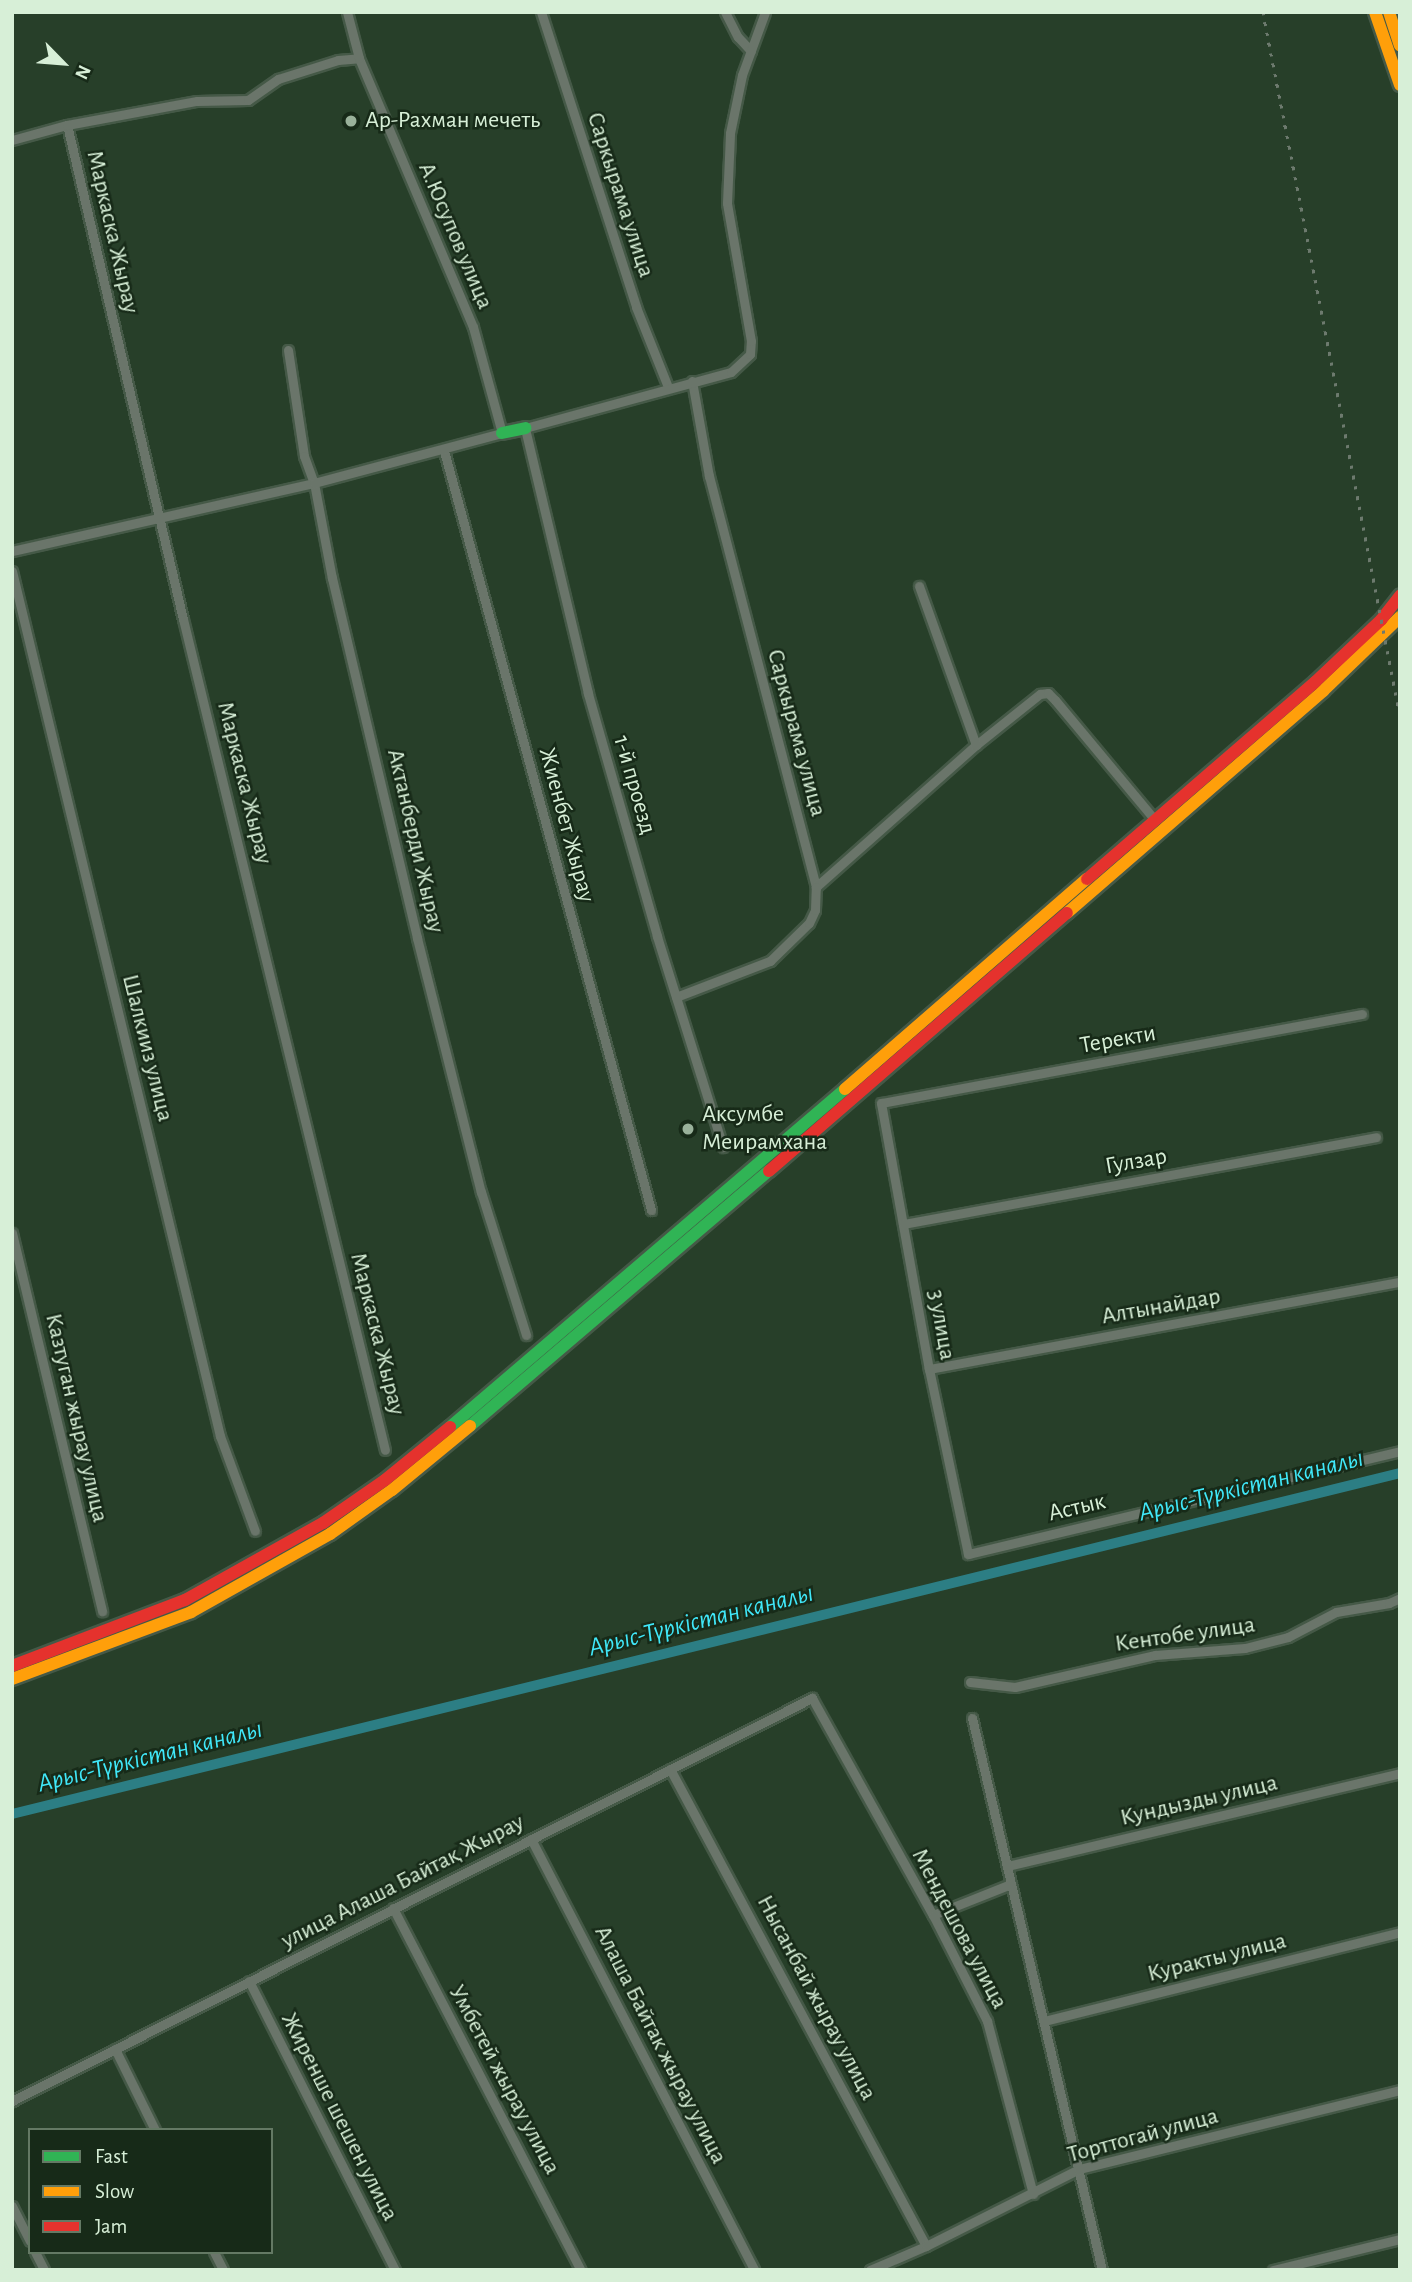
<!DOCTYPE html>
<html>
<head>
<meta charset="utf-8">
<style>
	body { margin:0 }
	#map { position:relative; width:1412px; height:2282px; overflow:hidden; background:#273f29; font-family:"Alegreya Sans",sans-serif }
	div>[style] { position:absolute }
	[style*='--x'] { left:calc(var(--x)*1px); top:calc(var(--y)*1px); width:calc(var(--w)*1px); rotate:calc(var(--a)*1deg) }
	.canal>* { height:10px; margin:-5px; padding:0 5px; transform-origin:5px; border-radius:5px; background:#2c7e84 }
	.roads { filter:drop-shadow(2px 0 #455947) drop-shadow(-2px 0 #455947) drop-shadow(0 2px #455947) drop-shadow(0 -2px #455947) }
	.street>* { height:9px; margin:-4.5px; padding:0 4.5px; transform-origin:4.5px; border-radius:4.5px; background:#6a756a }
	.fast>* { height:12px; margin:-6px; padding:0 6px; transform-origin:6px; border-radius:6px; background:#30b455 }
	.slow>* { height:12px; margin:-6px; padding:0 6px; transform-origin:6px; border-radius:6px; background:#ff9f0a }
	.jam>* { height:12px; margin:-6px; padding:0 6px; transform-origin:6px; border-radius:6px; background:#e5322d }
	.rail>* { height:2.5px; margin-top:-1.25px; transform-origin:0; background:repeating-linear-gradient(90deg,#6d7a6e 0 3.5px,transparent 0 10.5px) }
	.dots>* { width:19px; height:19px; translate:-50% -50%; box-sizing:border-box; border:4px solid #172a18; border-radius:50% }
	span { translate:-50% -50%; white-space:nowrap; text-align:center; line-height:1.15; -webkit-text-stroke:5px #172a18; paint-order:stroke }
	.poi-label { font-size:24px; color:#d7efd7 }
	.left { translate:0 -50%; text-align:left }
	.street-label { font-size:24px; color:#d7efd7 }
	.water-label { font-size:26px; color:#40e8f9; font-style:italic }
	.frame { position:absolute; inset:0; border:14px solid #d7efd7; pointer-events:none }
	.legend { position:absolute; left:28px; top:2128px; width:245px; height:126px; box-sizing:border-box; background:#172a18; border:2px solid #647964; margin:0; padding:9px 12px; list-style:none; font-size:21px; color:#d7efd7 }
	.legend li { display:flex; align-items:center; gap:14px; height:35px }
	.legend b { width:35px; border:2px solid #647964 }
	.north { position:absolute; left:28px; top:28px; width:70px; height:70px; -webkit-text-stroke:5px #172a18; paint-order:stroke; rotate:115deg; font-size:19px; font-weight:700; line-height:28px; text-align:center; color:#d7efd7 }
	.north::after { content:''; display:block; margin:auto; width:24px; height:32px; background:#d7efd7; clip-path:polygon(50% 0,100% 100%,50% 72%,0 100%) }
</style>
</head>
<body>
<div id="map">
	<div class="canal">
		<div style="--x:12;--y:1814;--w:1429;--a:-13.8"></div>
	</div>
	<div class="roads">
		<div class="street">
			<div style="--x:541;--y:12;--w:310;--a:72.1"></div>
			<div style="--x:636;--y:307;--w:86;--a:68.2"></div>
			<div style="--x:725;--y:12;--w:28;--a:63"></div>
			<div style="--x:738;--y:37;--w:19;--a:47"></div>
			<div style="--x:67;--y:125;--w:507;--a:76.79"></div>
			<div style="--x:183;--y:619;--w:855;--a:76.34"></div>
			<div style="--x:12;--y:140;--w:57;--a:-15.3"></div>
			<div style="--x:67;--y:125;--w:132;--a:-10.5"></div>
			<div style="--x:197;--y:101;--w:51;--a:-1.1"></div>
			<div style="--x:248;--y:100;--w:37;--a:-35"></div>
			<div style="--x:278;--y:79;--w:63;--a:-17.6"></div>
			<div style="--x:338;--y:60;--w:21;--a:-5"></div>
			<div style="--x:288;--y:350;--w:107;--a:81.4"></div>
			<div style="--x:304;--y:456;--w:29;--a:70"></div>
			<div style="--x:314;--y:483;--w:97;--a:79.3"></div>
			<div style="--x:332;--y:578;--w:370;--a:76.7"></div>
			<div style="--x:417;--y:938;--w:262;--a:75.9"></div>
			<div style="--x:481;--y:1192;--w:150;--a:72.5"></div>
			<div style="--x:692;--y:381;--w:97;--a:79.9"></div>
			<div style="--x:709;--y:476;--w:425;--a:75.4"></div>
			<div style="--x:816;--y:887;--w:214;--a:-41.6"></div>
			<div style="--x:976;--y:745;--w:82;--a:-38.6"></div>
			<div style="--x:1040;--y:694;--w:8;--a:-7"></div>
			<div style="--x:1048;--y:693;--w:10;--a:45"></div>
			<div style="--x:1055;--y:700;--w:156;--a:50.2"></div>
			<div style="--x:444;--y:451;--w:787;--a:74.74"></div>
			<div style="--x:12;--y:551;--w:310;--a:-12.7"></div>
			<div style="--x:314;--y:483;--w:195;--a:-14.9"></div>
			<div style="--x:502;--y:433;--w:110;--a:-105.3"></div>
			<div style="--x:473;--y:327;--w:292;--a:-113"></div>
			<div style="--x:359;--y:58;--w:48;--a:-104.6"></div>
			<div style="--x:12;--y:571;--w:890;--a:76.48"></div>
			<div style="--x:220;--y:1436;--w:101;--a:69.8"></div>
			<div style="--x:919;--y:586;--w:169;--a:70.3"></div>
			<div style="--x:676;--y:997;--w:101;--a:-21"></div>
			<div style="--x:770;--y:961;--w:54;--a:-44.3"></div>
			<div style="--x:809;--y:923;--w:14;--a:-65"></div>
			<div style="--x:815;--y:910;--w:23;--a:-88"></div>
			<div style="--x:1362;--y:1014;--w:489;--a:169.5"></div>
			<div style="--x:881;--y:1103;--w:270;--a:79.8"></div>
			<div style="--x:929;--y:1369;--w:189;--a:78.1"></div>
			<div style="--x:968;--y:1554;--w:444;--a:-13.4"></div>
			<div style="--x:723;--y:1147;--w:221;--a:-107.4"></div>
			<div style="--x:657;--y:936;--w:253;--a:-105.9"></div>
			<div style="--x:588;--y:693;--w:272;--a:-103.4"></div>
			<div style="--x:525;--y:428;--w:213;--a:-15.2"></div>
			<div style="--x:731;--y:372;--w:26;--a:-43"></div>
			<div style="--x:750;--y:354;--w:13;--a:-86"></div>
			<div style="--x:751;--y:341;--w:140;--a:-99.9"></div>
			<div style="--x:727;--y:203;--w:70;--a:-87.5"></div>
			<div style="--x:730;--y:133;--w:59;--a:-78.3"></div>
			<div style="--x:742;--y:75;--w:67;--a:-69.9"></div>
			<div style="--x:903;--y:1224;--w:481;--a:-10.4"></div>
			<div style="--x:12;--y:1233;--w:389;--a:76.6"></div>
			<div style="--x:929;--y:1369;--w:479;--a:-10.5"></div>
			<div style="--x:970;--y:1682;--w:45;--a:6.3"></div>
			<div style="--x:1015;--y:1687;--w:144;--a:-12.9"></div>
			<div style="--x:1155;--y:1655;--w:90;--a:-4.4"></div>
			<div style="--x:1245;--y:1648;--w:44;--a:-14.3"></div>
			<div style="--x:1288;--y:1637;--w:54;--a:-27.5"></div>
			<div style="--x:1336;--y:1612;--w:54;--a:-9.6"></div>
			<div style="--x:1389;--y:1603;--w:12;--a:-24"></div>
			<div style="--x:972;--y:1718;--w:567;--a:76.75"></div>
			<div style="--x:670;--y:1769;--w:541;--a:61.78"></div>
			<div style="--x:531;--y:1839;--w:485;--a:62.6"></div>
			<div style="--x:1007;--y:1866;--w:404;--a:-13.3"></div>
			<div style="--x:393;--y:1908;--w:408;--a:62.6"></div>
			<div style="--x:933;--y:1915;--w:84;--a:-21.7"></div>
			<div style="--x:249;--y:1981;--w:324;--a:63.2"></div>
			<div style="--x:1044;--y:2021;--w:367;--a:-14"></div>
			<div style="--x:115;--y:2049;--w:90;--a:63.7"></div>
			<div style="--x:12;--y:2101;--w:896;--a:-26.74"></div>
			<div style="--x:812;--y:1698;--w:248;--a:60.9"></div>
			<div style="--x:933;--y:1915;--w:119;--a:63"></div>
			<div style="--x:987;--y:2021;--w:179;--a:75.1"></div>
			<div style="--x:12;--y:2206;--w:39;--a:63"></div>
			<div style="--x:35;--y:2252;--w:20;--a:63"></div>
			<div style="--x:214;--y:2252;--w:20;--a:63"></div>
			<div style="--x:870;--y:2270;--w:61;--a:-23.2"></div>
			<div style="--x:926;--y:2246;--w:171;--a:-26.7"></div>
			<div style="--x:1079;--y:2169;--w:331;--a:-13.8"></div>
			<div style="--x:1273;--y:2270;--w:131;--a:-13.7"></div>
		</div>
		<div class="fast">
			<div style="--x:502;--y:433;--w:24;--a:-12"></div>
			<div style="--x:470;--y:1426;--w:393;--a:-40.5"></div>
			<div style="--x:450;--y:1427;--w:520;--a:-40.55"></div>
		</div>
		<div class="slow">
			<div style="--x:1375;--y:12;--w:77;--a:71.1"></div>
			<div style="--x:1389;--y:12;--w:35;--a:72"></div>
			<div style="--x:1067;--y:913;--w:339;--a:-40.9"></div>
			<div style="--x:1323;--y:691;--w:107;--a:-43.9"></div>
			<div style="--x:845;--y:1089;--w:320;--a:-41"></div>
			<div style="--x:12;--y:1679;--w:191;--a:-20.5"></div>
			<div style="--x:191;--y:1612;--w:159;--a:-29.3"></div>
			<div style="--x:330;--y:1534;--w:76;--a:-35.4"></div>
			<div style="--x:392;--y:1490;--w:101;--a:-39.4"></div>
		</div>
		<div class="jam">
			<div style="--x:1087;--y:879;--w:301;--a:-40.8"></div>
			<div style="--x:1315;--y:682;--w:91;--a:-43.2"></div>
			<div style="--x:1381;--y:620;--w:31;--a:-52"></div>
			<div style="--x:769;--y:1171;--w:394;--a:-40.9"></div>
			<div style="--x:12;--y:1666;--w:185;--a:-20.9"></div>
			<div style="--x:185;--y:1600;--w:158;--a:-29.2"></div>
			<div style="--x:323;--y:1523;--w:75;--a:-34.7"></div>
			<div style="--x:385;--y:1480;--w:84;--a:-39.2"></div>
		</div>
	</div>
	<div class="rail">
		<div style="--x:1263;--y:12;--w:716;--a:78.97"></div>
	</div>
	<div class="dots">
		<div style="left:351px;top:121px;background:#99b19a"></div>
		<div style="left:688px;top:1129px;background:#99b19a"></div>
	</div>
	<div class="poi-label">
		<span class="left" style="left:365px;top:121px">Ар-Рахман мечеть</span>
		<span class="left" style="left:702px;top:1129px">Аксумбе<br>Меирамхана</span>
	</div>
	<div class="street-label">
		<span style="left:620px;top:195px;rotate:72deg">Саркырама улица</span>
		<span style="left:112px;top:232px;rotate:77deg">Маркаска Жырау</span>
		<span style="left:455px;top:236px;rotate:67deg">А.Юсупов улица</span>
		<span style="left:796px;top:733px;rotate:75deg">Саркырама улица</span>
		<span style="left:244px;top:783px;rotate:76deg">Маркаска Жырау</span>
		<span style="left:634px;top:785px;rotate:74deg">1-й проезд</span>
		<span style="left:566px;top:825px;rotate:75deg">Жиенбет Жырау</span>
		<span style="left:415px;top:841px;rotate:77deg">Актанберди Жырау</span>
		<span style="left:1118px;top:1040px;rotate:-10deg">Теректи</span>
		<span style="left:147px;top:1048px;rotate:76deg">Шалкииз улица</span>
		<span style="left:1136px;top:1162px;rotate:-10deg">Гулзар</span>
		<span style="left:1161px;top:1307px;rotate:-10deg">Алтынайдар</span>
		<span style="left:941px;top:1325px;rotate:80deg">3 улица</span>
		<span style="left:377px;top:1334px;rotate:76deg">Маркаска Жырау</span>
		<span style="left:76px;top:1418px;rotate:77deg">Казтуган жырау улица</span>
		<span style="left:1077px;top:1508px;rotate:-13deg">Астык</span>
		<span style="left:1185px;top:1635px;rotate:-8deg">Кентобе улица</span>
		<span style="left:1199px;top:1801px;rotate:-13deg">Кундызды улица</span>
		<span style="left:403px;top:1882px;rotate:-27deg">улица Алаша Байтақ Жырау</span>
		<span style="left:959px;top:1929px;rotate:62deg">Мендешова улица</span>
		<span style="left:1217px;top:1958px;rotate:-14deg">Куракты улица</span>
		<span style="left:816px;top:1998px;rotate:62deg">Нысанбай жырау улица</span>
		<span style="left:660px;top:2045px;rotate:63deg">Алаша Байтак жырау улица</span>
		<span style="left:504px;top:2080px;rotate:62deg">Умбетей жырау улица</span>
		<span style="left:339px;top:2117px;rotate:63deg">Жиренше шешен улица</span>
		<span style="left:1143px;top:2136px;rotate:-15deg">Торттогай улица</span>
	</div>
	<div class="water-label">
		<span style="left:1251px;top:1486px;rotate:-14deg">Арыс-Түркістан каналы</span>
		<span style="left:701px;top:1621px;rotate:-14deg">Арыс-Түркістан каналы</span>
		<span style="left:150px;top:1757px;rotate:-14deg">Арыс-Түркістан каналы</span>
	</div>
	<div class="frame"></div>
	<ul class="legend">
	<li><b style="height:9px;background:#30b455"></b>Fast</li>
	<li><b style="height:9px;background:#ff9f0a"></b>Slow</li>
	<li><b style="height:9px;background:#e5322d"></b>Jam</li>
	</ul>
	<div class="north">N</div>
</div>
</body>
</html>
